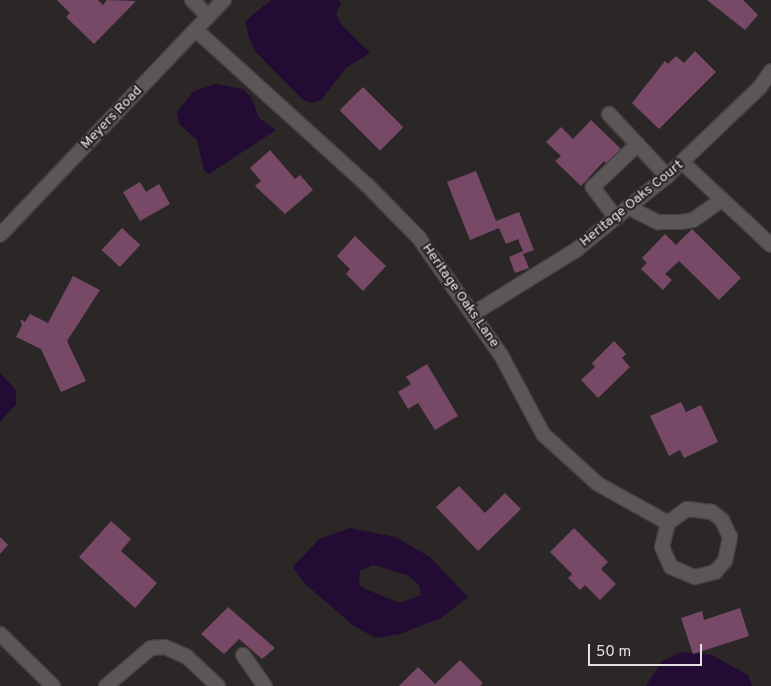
<!DOCTYPE html>
<html>
<head>
<meta charset="utf-8">
<style>
	body { margin:0 }
	#map { position:relative; width:771px; height:686px; overflow:hidden; background:#2c2727; font-family:Overpass,sans-serif }
	div>[style] { position:absolute }
	[style*='--x'] { left:calc(var(--x)*1px); top:calc(var(--y)*1px); width:calc(var(--w)*1px); rotate:calc(var(--a)*1deg) }
	.water>* { inset:0; background:#220c34 }
	.building>* { inset:0; background:#774967; transform-origin:0 0 }
	.roads { filter:drop-shadow(1px 0 #464242) drop-shadow(-1px 0 #464242) drop-shadow(0 1px #464242) drop-shadow(0 -1px #464242) }
	.minor>* { height:14px; margin:-7px; padding:0 7px; transform-origin:7px; border-radius:7px; background:#5c5757 }
	.tertiary>* { height:14px; margin:-7px; padding:0 7px; transform-origin:7px; border-radius:7px; background:#5c5757 }
	span { translate:-50% -50%; white-space:nowrap; text-align:center; line-height:1.15; -webkit-text-stroke:4.5px #2c2727; paint-order:stroke }
	.street-label { font-size:14px; color:#e4e1e1 }
	.scale { position:absolute; left:588px; top:644px; width:114px; height:22px; box-sizing:border-box; border:2px solid #e4e1e1; border-top:0; padding-left:6px; font-size:15px; line-height:18px; white-space:nowrap; color:#e4e1e1; -webkit-text-stroke:4px #2c2727; paint-order:stroke }
</style>
</head>
<body>
<div id="map">
	<div class="water">
		<div style="clip-path:polygon(271px 0,338px 0,341px 4px,336px 14px,342px 25px,370px 53px,346px 68px,321px 100px,312px 103px,303px 100px,256px 52px,249px 38px,245px 21px)"></div>
		<div style="clip-path:polygon(216px 84px,243px 89px,252px 99px,259px 118px,276px 130px,209px 174px,204px 171px,197px 140px,179px 124px,177px 112px,194px 91px)"></div>
		<div style="clip-path:polygon(0 373px,16px 390px,16px 404px,0 422px)"></div>
		<div style="clip-path:polygon(evenodd,350px 528px,395px 537px,430px 557px,468px 597px,441px 618px,400px 634px,376px 638px,354px 626px,304px 583px,293px 567px,319px 539px,350px 528px,373px 565px,407px 575px,419px 585px,421px 595px,400px 603px,365px 589px,359px 585px,360px 571px,373px 565px)"></div>
		<div style="clip-path:polygon(681px 652px,712px 655px,748px 675px,752px 686px,646px 686px,662px 661px)"></div>
	</div>
	<div class="building">
		<div style="clip-path:polygon(57px 0,98px 0,103px 5px,107px 0,136px 1px,94px 44px,66px 17px,70px 13px)"></div>
		<div style="clip-path:polygon(707px 0,743px 0,758px 15px,745px 30px)"></div>
		<div style="clip-path:polygon(695px 51px,716px 72px,659px 129px,632px 103px,665px 61px,668px 64px,676px 56px,684px 63px)"></div>
		<div style="left:363px;top:87px;width:57px;height:33px;rotate:45deg"></div>
		<div style="clip-path:polygon(591px 120px,622px 150px,608px 165px,604px 161px,581px 186px,555px 161px,561px 156px,546px 142px,561px 127px,573px 139px)"></div>
		<div style="clip-path:polygon(270px 150px,295px 179px,300px 175px,313px 190px,285px 214px,255px 186px,261px 181px,250px 168px)"></div>
		<div style="clip-path:polygon(476px 171px,496px 221px,519px 212px,534px 250px,523px 254px,529px 268px,515px 273px,509px 257px,523px 251px,518px 239px,506px 244px,499px 228px,470px 240px,447px 182px)"></div>
		<div style="clip-path:polygon(140px 182px,146px 192px,159px 184px,170px 204px,140px 221px,123px 192px)"></div>
		<div style="left:122px;top:228px;width:25px;height:30px;rotate:43deg"></div>
		<div style="clip-path:polygon(692px 229px,741px 278px,719px 300px,679px 261px,665px 274px,672px 280px,663px 290px,641px 269px,647px 263px,642px 258px,665px 234px,676px 245px)"></div>
		<div style="clip-path:polygon(355px 236px,386px 266px,363px 291px,346px 274px,350px 269px,337px 256px)"></div>
		<div style="clip-path:polygon(73px 276px,100px 290px,67px 341px,86px 381px,61px 392px,41px 349px,16px 337px,22px 325px,20px 319px,25px 322px,30px 314px,48px 323px)"></div>
		<div style="clip-path:polygon(614px 341px,626px 354px,622px 358px,630px 367px,598px 398px,581px 380px,595px 367px,592px 363px)"></div>
		<div style="clip-path:polygon(427px 364px,458px 416px,435px 430px,418px 403px,408px 409px,398px 392px,411px 384px,406px 377px)"></div>
		<div style="clip-path:polygon(681px 402px,686px 412px,701px 405px,718px 442px,684px 458px,680px 450px,669px 456px,650px 416px)"></div>
		<div style="clip-path:polygon(459px 486px,485px 513px,505px 493px,521px 509px,478px 551px,436px 507px)"></div>
		<div style="clip-path:polygon(111px 521px,131px 539px,121px 551px,157px 583px,135px 608px,79px 557px)"></div>
		<div style="clip-path:polygon(574px 528px,608px 562px,601px 569px,616px 584px,600px 600px,585px 585px,580px 590px,568px 578px,572px 574px,550px 552px)"></div>
		<div style="clip-path:polygon(0 537px,8px 545px,0 554px)"></div>
		<div style="clip-path:polygon(228px 607px,275px 648px,262px 659px,239px 639px,224px 654px,201px 634px)"></div>
		<div style="clip-path:polygon(740px 608px,749px 636px,693px 654px,681px 618px,702px 611px,704px 620px)"></div>
		<div style="clip-path:polygon(460px 660px,483px 683px,480px 686px,399px 686px,418px 667px,435px 684px)"></div>
	</div>
	<div class="roads">
		<div class="minor">
			<div style="--x:192;--y:0;--w:23;--a:45"></div>
			<div style="--x:196;--y:30;--w:231;--a:42.2"></div>
			<div style="--x:367;--y:185;--w:74;--a:45.5"></div>
			<div style="--x:419;--y:238;--w:143;--a:55"></div>
			<div style="--x:501;--y:355;--w:89;--a:62"></div>
			<div style="--x:543;--y:434;--w:74;--a:42.3"></div>
			<div style="--x:598;--y:484;--w:80;--a:29.1"></div>
			<div style="--x:668;--y:523;--w:25;--a:104"></div>
			<div style="--x:662;--y:547;--w:22;--a:66"></div>
			<div style="--x:671;--y:567;--w:26;--a:23"></div>
			<div style="--x:695;--y:577;--w:21;--a:-14"></div>
			<div style="--x:715;--y:572;--w:15;--a:-48"></div>
			<div style="--x:725;--y:561;--w:25;--a:-78"></div>
			<div style="--x:730;--y:537;--w:19;--a:-115"></div>
			<div style="--x:722;--y:520;--w:13;--a:-141"></div>
			<div style="--x:712;--y:512;--w:25;--a:-173"></div>
			<div style="--x:687;--y:509;--w:24;--a:144"></div>
			<div style="--x:609;--y:114;--w:85;--a:46.9"></div>
			<div style="--x:683;--y:163;--w:120;--a:43"></div>
			<div style="--x:628;--y:207;--w:34;--a:27"></div>
			<div style="--x:658;--y:222;--w:23;--a:0"></div>
			<div style="--x:681;--y:222;--w:12;--a:-9"></div>
			<div style="--x:693;--y:220;--w:35;--a:-35"></div>
			<div style="--x:616;--y:218;--w:39;--a:-127"></div>
			<div style="--x:593;--y:187;--w:62;--a:-43.7"></div>
			<div style="--x:474;--y:313;--w:120;--a:-31.7"></div>
			<div style="--x:576;--y:250;--w:117;--a:-39.1"></div>
			<div style="--x:667;--y:176;--w:129;--a:-43.7"></div>
			<div style="--x:760;--y:87;--w:19;--a:-55"></div>
			<div style="--x:0;--y:634;--w:74;--a:44.5"></div>
			<div style="--x:243;--y:655;--w:38;--a:55"></div>
			<div style="--x:106;--y:686;--w:59;--a:-40.2"></div>
			<div style="--x:151;--y:648;--w:14;--a:-4"></div>
			<div style="--x:165;--y:647;--w:24;--a:24"></div>
			<div style="--x:187;--y:657;--w:42;--a:43.1"></div>
		</div>
		<div class="tertiary">
			<div style="--x:0;--y:235;--w:325;--a:-46.4"></div>
		</div>
	</div>
	<div class="street-label">
		<span style="left:112px;top:118px;rotate:-46deg">Meyers Road</span>
		<span style="left:632px;top:204px;rotate:-39deg">Heritage Oaks Court</span>
		<span style="left:460px;top:296px;rotate:55deg">Heritage Oaks Lane</span>
	</div>
	<div class="scale">50 m</div>
</div>
</body>
</html>
